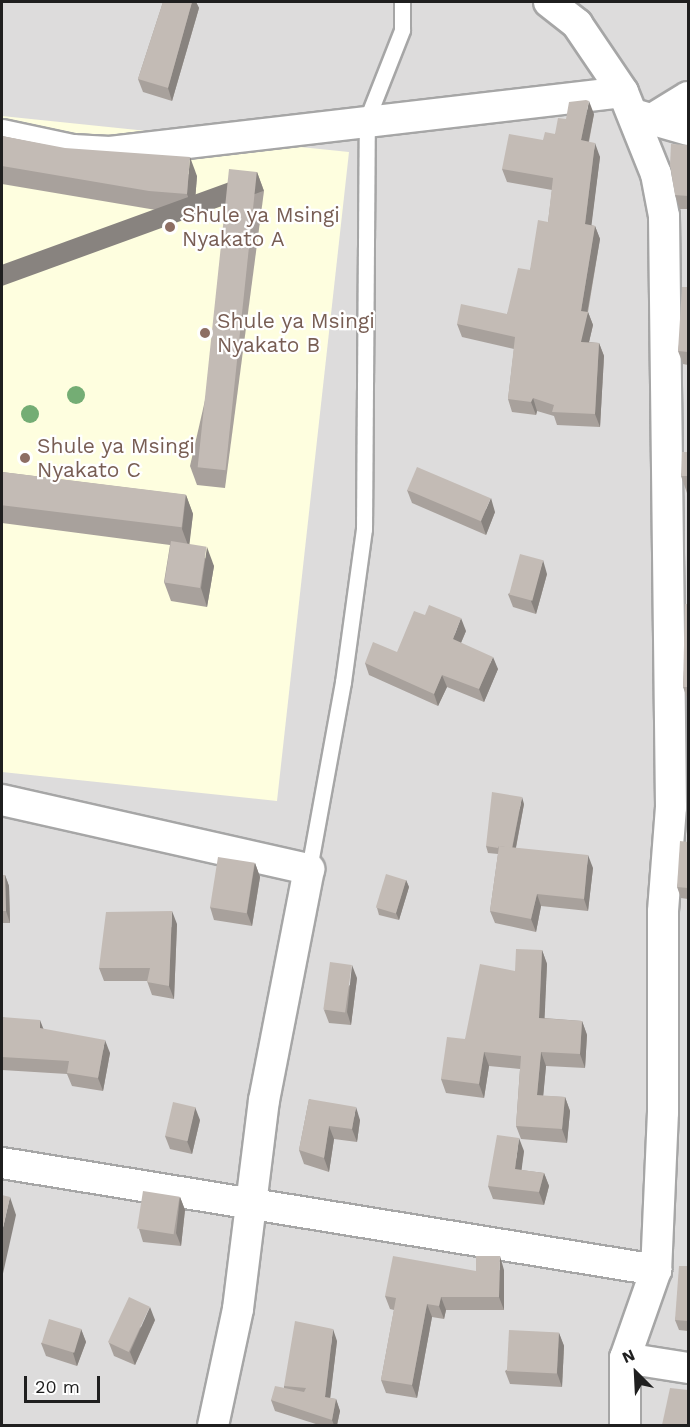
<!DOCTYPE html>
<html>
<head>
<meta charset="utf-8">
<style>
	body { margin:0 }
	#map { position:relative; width:690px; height:1427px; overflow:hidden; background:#efece5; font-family:"Work Sans",sans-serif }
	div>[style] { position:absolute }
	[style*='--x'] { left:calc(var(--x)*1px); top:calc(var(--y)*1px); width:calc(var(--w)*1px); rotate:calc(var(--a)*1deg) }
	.residential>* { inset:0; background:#dddcdc; transform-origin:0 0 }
	.education>* { inset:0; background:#fefedf }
	.roads { filter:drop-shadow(2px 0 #a6a6a6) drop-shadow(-2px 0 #a6a6a6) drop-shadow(0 2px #a6a6a6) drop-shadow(0 -2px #a6a6a6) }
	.lane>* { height:15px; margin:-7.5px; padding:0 7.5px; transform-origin:7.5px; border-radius:7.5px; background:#fff }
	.street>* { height:30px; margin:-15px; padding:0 15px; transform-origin:15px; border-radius:15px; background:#fff }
	.trees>* { width:18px; height:18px; margin:-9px; border-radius:50%; background:#74ad74 }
	.wall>* { inset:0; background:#a8a19c }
	.shaded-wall>* { inset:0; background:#88837f; transform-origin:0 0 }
	.building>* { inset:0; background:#c3bbb5; transform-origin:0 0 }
	.dots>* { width:16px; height:16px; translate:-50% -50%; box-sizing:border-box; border:3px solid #fff; border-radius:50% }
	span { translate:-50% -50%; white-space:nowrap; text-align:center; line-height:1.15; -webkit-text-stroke:4.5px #fff; paint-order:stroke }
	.education-label { font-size:21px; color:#785e54 }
	.left { translate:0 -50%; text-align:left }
	.frame { position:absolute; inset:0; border:3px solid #1f1f1f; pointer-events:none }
	.north { position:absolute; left:606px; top:1343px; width:60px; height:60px; -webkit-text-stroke:4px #fff; paint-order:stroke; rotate:336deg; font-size:16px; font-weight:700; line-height:24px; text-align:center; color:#1f1f1f }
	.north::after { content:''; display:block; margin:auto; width:21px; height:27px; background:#1f1f1f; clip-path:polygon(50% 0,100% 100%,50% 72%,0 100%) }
	.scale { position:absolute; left:24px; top:1376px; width:76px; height:27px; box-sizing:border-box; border:3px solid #1f1f1f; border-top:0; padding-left:8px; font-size:18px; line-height:21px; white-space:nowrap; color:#1f1f1f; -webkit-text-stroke:4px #fff; paint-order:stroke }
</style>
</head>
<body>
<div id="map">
	<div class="residential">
		<div style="left:2px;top:2px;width:686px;height:1423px"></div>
	</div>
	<div class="education">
		<div style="clip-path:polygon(2px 116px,349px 152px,277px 801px,2px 772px)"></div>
	</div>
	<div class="roads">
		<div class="lane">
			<div style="--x:309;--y:869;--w:190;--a:-79.7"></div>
			<div style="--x:343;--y:682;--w:154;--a:-82.2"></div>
			<div style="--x:364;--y:529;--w:410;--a:-89.6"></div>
			<div style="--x:367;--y:119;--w:96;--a:-68.5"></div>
			<div style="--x:402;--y:30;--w:28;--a:-90"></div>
		</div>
		<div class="street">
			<div style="--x:549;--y:2;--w:36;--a:38"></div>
			<div style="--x:577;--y:24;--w:82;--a:55.9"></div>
			<div style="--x:623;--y:92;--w:88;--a:68.1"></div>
			<div style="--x:656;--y:174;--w:43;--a:79.2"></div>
			<div style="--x:664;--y:216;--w:591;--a:89.32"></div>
			<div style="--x:671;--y:807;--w:105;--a:94.4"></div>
			<div style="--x:663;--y:912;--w:200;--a:90"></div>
			<div style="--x:663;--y:1112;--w:158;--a:92.5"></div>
			<div style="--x:656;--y:1270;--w:93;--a:109.4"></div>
			<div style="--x:625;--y:1358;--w:68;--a:90"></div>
			<div style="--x:633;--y:114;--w:57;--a:16.2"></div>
			<div style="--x:652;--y:119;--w:42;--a:-31.4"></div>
			<div style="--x:2;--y:135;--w:73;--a:11.9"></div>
			<div style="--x:73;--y:150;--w:37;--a:3"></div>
			<div style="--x:110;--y:152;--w:516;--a:-6.67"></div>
			<div style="--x:2;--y:800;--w:315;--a:12.7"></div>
			<div style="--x:309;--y:869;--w:235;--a:101"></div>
			<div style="--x:264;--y:1100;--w:211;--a:97.1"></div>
			<div style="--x:238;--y:1309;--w:120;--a:102.1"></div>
			<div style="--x:2;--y:1163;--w:663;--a:9.29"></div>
			<div style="--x:625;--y:1358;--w:64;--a:9"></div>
		</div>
	</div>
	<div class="trees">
		<div style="left:76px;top:395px"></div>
		<div style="left:30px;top:414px"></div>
	</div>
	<div class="wall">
		<div style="clip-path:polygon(163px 2px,196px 2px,199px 8px,172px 101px,143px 92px,138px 79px)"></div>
		<div style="clip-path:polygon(594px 114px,589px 142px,600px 157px,591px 225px,595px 226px,600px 239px,588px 312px,593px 325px,589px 342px,599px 343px,604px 356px,600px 427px,557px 425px,554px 416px,537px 411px,536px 415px,512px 412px,508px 399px,514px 349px,462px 337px,457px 324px,507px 314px,530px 270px,548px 222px,552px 190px,507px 182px,502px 169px,543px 140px,555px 134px,566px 119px)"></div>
		<div style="clip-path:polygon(2px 136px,197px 176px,194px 213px,156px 210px,2px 184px)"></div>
		<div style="clip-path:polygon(688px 145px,688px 209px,680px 209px,675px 195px)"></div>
		<div style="clip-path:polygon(257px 172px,264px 191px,225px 488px,197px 485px,190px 466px)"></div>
		<div style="clip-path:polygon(688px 287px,688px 365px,683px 364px,678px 351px)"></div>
		<div style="clip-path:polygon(688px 452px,688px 493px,687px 493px,681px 476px)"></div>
		<div style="clip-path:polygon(2px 472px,186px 495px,193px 514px,189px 544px,214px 566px,207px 607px,171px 601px,164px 582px,170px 545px,2px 523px)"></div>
		<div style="clip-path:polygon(407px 490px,495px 512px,486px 535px,412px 503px)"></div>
		<div style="clip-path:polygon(547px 574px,536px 614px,513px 607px,508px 594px)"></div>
		<div style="clip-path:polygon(688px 604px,688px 698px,687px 698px,683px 687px)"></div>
		<div style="clip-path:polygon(466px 631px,461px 643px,498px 669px,484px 702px,447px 687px,438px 706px,369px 675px,365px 663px)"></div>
		<div style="clip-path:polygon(524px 804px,516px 848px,593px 868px,588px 911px,541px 906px,536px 932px,495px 923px,490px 911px,498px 854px,488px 853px,486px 846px)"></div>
		<div style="clip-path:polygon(688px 842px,688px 899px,681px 898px,677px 887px)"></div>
		<div style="clip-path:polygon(255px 863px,260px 877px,252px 926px,214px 920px,210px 907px)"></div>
		<div style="clip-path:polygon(2px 875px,5px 875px,9px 886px,10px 923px,2px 923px)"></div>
		<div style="clip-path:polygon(406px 880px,409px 887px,399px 920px,379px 915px,377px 908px)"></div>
		<div style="clip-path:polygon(177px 924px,174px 999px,152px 995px,147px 981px,104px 981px,99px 968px)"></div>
		<div style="clip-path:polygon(542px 950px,547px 964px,544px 1018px,582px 1021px,587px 1035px,585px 1068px,546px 1066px,543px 1096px,565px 1097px,570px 1111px,567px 1143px,521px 1139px,516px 1126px,520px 1069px,489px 1066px,484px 1098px,446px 1093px,441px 1079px,465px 1039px,515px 971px)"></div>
		<div style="clip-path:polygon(357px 978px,351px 1025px,329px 1023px,324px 1010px)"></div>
		<div style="clip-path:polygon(2px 1017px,44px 1029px,110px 1053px,103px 1091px,72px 1086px,67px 1074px,2px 1070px)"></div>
		<div style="clip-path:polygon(309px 1099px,360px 1120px,357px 1142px,334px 1139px,329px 1172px,304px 1164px,299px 1150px)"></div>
		<div style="clip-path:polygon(200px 1120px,192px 1154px,170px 1149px,165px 1136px)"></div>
		<div style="clip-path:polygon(524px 1151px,521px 1170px,544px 1173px,549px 1186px,544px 1205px,493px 1199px,488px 1186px)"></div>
		<div style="clip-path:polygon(180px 1197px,185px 1210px,181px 1246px,143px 1242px,139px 1229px)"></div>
		<div style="clip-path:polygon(688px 1266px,688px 1331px,679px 1330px,675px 1320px)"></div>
		<div style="clip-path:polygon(504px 1270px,504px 1310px,446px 1310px,444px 1319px,432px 1317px,417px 1398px,386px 1393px,381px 1380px,394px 1310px,390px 1309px,385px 1296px,476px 1271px)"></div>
		<div style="clip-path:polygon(155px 1320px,135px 1365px,114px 1356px,109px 1343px)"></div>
		<div style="clip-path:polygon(81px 1329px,86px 1342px,77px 1366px,46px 1356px,41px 1343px)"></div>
		<div style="clip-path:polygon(559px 1333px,564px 1346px,562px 1387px,510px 1384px,505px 1371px)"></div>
		<div style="clip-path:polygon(337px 1341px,330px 1398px,336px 1399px,340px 1411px,337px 1425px,319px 1425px,275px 1411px,271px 1400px,284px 1388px,284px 1386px)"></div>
	</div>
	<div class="shaded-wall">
		<div style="clip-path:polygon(192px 2px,196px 2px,199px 8px,172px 101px,168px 88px)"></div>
		<div style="clip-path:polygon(589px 101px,594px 114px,586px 154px,581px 140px)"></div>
		<div style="clip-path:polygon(595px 143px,600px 157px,590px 237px,585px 224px)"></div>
		<div style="clip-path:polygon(190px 157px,197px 176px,194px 213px,187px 194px)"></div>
		<div style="left:257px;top:172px;width:20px;height:300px;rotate:70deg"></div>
		<div style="clip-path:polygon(595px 226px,600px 239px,586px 319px,588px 312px,593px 325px,586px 355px,581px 342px,581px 311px)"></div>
		<div style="clip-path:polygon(599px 343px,604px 356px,600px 427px,595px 414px)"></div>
		<div style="clip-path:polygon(533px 398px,537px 411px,536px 415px,531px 402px)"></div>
		<div style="clip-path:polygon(186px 495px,193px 514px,189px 548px,182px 529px)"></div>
		<div style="clip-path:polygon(491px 498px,495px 512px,486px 535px,481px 521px)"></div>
		<div style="clip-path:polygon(207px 547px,214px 566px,207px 607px,201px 588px)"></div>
		<div style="clip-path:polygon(543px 560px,547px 574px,536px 614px,531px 601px)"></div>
		<div style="clip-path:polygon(461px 618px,466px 631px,457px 652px,453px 639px)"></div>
		<div style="clip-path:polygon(493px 657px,498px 669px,484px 702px,479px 689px)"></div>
		<div style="clip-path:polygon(442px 675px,447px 687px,438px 706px,434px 694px)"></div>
		<div style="clip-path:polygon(522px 797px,524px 804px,514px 857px,512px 850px)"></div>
		<div style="clip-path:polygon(588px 855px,593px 868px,588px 911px,584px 899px)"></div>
		<div style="clip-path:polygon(255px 863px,260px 877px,252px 926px,247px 913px)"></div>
		<div style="clip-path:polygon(5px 875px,9px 886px,10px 923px,6px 911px)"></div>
		<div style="clip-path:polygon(406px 880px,409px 887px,399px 920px,396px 913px)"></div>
		<div style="clip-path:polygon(537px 894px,541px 906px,536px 932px,531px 919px)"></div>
		<div style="clip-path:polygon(172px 911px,177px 924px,174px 999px,169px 986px)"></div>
		<div style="clip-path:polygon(542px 950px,547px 964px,544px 1032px,539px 1018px)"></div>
		<div style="clip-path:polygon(352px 965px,357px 978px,351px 1025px,347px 1012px)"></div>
		<div style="clip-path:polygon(40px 1020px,45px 1033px,40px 1028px)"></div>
		<div style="clip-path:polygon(582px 1021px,587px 1035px,585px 1068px,580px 1054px)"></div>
		<div style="clip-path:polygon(105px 1040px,110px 1053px,103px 1091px,98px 1078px)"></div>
		<div style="clip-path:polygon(484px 1052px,489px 1066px,484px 1098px,479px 1084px)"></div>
		<div style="clip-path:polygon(541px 1052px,546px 1066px,542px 1109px,537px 1095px)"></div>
		<div style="clip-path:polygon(565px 1097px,570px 1111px,567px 1143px,562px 1129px)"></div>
		<div style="clip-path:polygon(195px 1107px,200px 1120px,192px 1154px,187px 1141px)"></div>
		<div style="clip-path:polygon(356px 1107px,360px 1120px,357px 1142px,352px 1129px)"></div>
		<div style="clip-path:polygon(329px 1126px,334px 1139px,329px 1172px,324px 1158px)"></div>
		<div style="clip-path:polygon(519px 1138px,524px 1151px,520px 1182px,515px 1169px)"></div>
		<div style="clip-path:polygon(544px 1173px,549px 1186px,544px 1205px,539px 1192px)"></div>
		<div style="clip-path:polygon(10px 1197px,16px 1215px,2px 1278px,2px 1232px)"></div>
		<div style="clip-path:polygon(180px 1197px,185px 1210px,181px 1246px,176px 1233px)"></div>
		<div style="clip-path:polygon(500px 1256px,504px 1270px,504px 1310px,499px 1297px)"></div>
		<div style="clip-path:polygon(441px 1297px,446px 1310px,444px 1319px,439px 1306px)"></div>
		<div style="clip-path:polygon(427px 1304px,432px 1317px,417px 1398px,412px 1385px)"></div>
		<div style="clip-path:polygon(150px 1307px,155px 1320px,135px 1365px,130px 1352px)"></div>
		<div style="clip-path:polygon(81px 1329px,86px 1342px,77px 1366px,73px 1353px)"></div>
		<div style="clip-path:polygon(333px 1329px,337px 1341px,329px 1408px,325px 1397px)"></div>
		<div style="clip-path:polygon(559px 1333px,564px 1346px,562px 1387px,557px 1373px)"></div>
		<div style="clip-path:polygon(2px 1349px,3px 1354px,2px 1404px)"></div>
		<div style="clip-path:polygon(336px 1399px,340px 1411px,337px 1425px,334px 1425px,332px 1420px)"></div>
	</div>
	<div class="building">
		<div style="clip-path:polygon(163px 2px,192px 2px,168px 88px,138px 79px)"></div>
		<div style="clip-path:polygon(586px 100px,589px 101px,581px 140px,595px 143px,585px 224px,595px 226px,581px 311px,588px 312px,581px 342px,599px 343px,595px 414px,552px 412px,554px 405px,533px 398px,531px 402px,508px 399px,515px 337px,457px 324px,461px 304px,507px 314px,518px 268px,530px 270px,538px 220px,548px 222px,553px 178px,502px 169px,509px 134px,543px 140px,545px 132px,555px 134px,558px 118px,566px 119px,569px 102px)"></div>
		<div style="clip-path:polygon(2px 136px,65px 148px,190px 157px,187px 194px,149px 191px,2px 166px)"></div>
		<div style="clip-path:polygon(671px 144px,688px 145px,688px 196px,675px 195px,670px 165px)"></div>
		<div style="left:229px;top:169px;width:28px;height:300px;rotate:6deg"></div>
		<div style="clip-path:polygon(682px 287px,688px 287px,688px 352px,678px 351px)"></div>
		<div style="clip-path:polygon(682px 452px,688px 452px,688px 476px,681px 476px)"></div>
		<div style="left:417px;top:467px;width:80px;height:25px;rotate:23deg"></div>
		<div style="left:2px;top:472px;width:185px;height:33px;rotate:7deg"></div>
		<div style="left:171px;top:541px;width:36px;height:42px;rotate:9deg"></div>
		<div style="left:520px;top:554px;width:24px;height:42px;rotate:15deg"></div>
		<div style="clip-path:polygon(685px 604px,688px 604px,688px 687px,683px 687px)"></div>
		<div style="clip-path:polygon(429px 605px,461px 618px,453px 639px,493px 657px,479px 689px,442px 675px,434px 694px,365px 663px,373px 642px,397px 652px,414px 611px,425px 615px)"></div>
		<div style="clip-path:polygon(492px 792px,522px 797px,512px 848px,499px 846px,498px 848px,486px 846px)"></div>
		<div style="clip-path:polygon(680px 841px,688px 842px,688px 888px,677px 887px)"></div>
		<div style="clip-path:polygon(499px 846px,588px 855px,584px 899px,537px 894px,531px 919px,490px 911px)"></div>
		<div style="left:218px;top:857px;width:37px;height:51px;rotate:9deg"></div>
		<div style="left:386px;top:874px;width:21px;height:35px;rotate:17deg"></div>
		<div style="clip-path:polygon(2px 875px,5px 875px,6px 911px,2px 911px)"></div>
		<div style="clip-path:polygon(172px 911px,169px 986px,147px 982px,150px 968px,99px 968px,106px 912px)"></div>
		<div style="clip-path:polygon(516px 949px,542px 950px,539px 1018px,582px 1021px,580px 1054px,541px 1052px,537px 1095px,565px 1097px,562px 1129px,516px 1126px,521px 1056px,484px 1052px,479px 1084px,441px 1079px,447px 1037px,465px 1039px,480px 964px,515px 971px)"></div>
		<div style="left:330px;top:962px;width:22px;height:48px;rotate:8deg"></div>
		<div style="clip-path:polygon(2px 1017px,40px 1020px,40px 1028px,105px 1040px,98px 1078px,67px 1073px,69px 1061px,2px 1057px)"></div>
		<div style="clip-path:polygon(309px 1099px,356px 1107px,352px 1129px,329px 1126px,324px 1158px,299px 1150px)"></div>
		<div style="left:173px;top:1102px;width:23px;height:35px;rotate:13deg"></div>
		<div style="clip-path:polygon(497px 1135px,519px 1138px,515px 1169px,544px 1173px,539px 1192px,488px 1186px)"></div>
		<div style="left:143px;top:1191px;width:37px;height:38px;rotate:9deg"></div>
		<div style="clip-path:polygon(2px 1195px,10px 1197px,2px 1232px)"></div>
		<div style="clip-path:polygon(393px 1256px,476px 1271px,476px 1256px,500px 1256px,499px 1297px,441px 1297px,439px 1306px,427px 1304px,412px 1385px,381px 1380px,396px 1298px,385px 1296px)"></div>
		<div style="clip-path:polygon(679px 1266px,688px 1266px,688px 1321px,675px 1320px)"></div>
		<div style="left:129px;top:1297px;width:23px;height:50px;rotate:25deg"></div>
		<div style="left:49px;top:1319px;width:34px;height:25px;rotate:17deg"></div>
		<div style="clip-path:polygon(295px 1321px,333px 1329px,325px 1397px,336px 1399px,332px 1420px,271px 1400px,275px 1386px,304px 1392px,306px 1388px,284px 1386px)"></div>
		<div style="left:509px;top:1330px;width:50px;height:41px;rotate:3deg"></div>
		<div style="clip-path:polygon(670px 1388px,688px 1390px,688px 1425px,662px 1425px)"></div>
	</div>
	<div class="dots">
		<div style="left:170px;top:227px;background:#8d6e63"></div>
		<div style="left:205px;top:333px;background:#8d6e63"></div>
		<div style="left:25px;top:458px;background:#8d6e63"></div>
	</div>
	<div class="education-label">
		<span class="left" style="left:182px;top:227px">Shule ya Msingi<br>Nyakato A</span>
		<span class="left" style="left:217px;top:333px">Shule ya Msingi<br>Nyakato B</span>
		<span class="left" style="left:37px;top:458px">Shule ya Msingi<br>Nyakato C</span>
	</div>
	<div class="frame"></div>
	<div class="north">N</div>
	<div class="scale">20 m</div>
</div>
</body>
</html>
